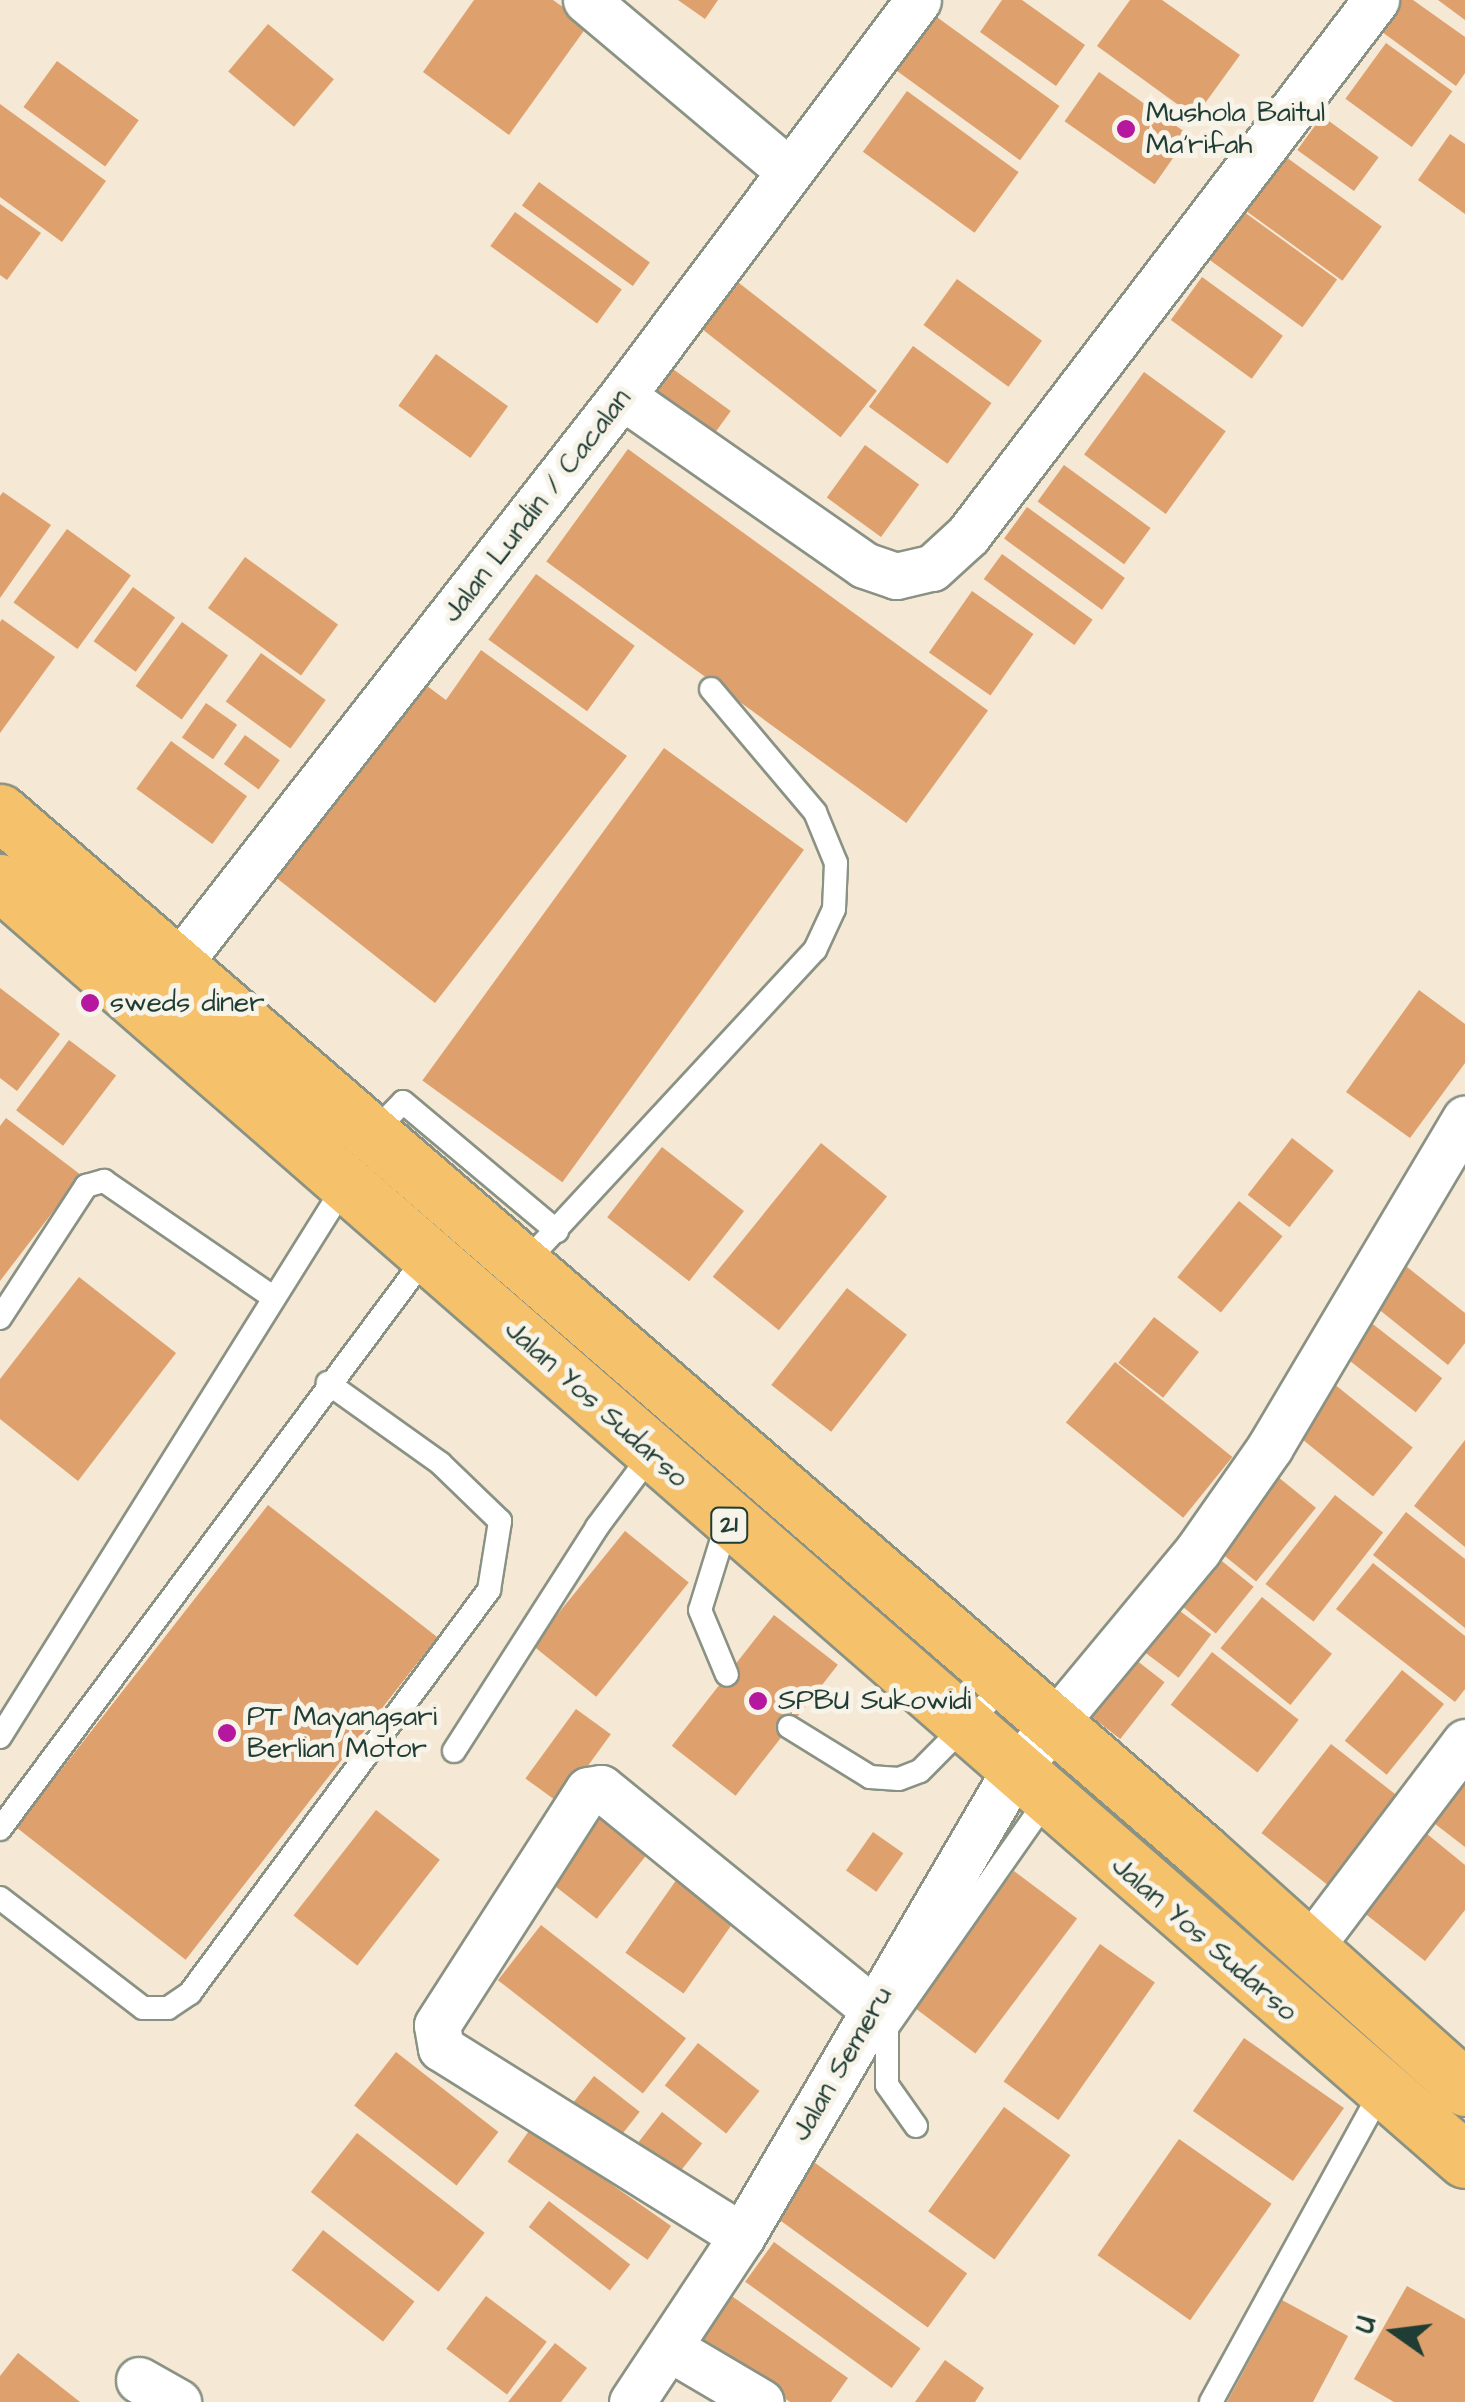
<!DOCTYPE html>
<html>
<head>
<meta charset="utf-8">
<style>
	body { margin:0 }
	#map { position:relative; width:1465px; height:2402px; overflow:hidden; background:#f5e8d4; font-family:"Architects Daughter",sans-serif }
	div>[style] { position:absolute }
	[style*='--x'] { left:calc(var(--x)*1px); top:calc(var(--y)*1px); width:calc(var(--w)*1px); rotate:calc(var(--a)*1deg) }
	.building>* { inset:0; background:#dea06c; transform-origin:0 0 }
	.roads { filter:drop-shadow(2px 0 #8a9284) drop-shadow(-2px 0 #8a9284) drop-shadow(0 2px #8a9284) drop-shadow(0 -2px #8a9284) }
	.service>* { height:22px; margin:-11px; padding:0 11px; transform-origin:11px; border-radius:11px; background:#fff }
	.minor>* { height:45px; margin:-22.5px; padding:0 22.5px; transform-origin:22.5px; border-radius:22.5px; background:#fff }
	.trunk>* { height:55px; margin:-27.5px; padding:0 27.5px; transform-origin:27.5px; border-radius:27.5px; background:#f5c16b }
	.dots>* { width:28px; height:28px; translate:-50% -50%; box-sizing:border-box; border:5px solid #f7f3e8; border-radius:50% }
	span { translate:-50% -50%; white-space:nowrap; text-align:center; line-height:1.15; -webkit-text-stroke:10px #f7f3e8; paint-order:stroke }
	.shield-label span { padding:2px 8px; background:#f7f3e8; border:2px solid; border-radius:8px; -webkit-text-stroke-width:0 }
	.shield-label { font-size:25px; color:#1f3d34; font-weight:700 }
	.poi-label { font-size:28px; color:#1f3d34 }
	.left { translate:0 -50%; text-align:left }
	.street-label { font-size:28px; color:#1f3d34 }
	.north { position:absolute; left:1345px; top:2282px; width:100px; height:100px; -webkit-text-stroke:8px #f7f3e8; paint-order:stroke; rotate:284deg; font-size:28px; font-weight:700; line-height:40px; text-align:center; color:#1f3d34 }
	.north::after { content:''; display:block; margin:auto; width:35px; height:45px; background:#1f3d34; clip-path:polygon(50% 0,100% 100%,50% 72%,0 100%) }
</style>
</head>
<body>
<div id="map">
	<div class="building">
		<div style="clip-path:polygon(474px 0,553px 0,588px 25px,509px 135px,423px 72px)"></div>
		<div style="clip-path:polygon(678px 0,718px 0,705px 19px)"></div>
		<div style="clip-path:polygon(1002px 0,1022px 0,1085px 45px,1056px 86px,980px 32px)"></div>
		<div style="clip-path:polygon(1130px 0,1162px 0,1240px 55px,1195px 117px,1097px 46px)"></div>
		<div style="clip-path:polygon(1398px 0,1413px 0,1465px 37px,1465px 73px,1456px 86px,1378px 29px)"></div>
		<div style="clip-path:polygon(1438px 0,1465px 0,1465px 20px)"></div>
		<div style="left:934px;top:15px;width:155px;height:67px;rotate:36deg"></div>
		<div style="left:268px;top:24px;width:86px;height:62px;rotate:40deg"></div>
		<div style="left:1386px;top:43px;width:82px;height:69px;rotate:36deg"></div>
		<div style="left:57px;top:61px;width:101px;height:57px;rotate:36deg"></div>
		<div style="left:1099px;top:72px;width:110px;height:60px;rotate:35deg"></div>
		<div style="left:907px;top:91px;width:138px;height:75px;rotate:36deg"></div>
		<div style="clip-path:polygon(0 104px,106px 181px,62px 242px,0 197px)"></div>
		<div style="left:1322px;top:116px;width:70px;height:42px;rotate:36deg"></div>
		<div style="clip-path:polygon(1450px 134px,1465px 144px,1465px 214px,1418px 180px)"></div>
		<div style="left:1275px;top:149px;width:132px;height:67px;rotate:36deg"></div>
		<div style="left:539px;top:182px;width:137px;height:29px;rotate:36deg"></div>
		<div style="clip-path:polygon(0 204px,41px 233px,7px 280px,0 275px)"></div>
		<div style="left:1240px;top:209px;width:120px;height:59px;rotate:36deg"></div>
		<div style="left:515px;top:212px;width:132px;height:42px;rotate:36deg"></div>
		<div style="left:1202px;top:277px;width:100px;height:53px;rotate:36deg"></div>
		<div style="left:957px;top:279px;width:105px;height:57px;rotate:36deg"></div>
		<div style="left:739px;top:283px;width:175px;height:59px;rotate:38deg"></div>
		<div style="left:913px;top:346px;width:97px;height:75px;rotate:36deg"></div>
		<div style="left:436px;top:354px;width:89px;height:64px;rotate:36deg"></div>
		<div style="left:666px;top:364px;width:80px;height:32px;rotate:36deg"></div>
		<div style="left:1144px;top:372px;width:101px;height:102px;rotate:36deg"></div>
		<div style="left:865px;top:445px;width:67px;height:65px;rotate:36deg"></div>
		<div style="left:628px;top:449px;width:445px;height:139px;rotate:36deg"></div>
		<div style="left:1064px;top:465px;width:107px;height:45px;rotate:36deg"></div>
		<div style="clip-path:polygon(3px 492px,51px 525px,0 598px,0 496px)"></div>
		<div style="left:1027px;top:507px;width:121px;height:39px;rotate:36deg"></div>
		<div style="left:67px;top:529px;width:79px;height:91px;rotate:36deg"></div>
		<div style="left:1002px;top:554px;width:112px;height:31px;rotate:36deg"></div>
		<div style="left:245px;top:557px;width:115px;height:63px;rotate:36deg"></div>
		<div style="left:536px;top:574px;width:122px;height:81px;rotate:36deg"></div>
		<div style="left:133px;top:587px;width:52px;height:67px;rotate:36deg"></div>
		<div style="left:972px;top:591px;width:75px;height:75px;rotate:35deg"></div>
		<div style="clip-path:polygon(2px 619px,55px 657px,0 733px,0 622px)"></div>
		<div style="left:182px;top:622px;width:57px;height:79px;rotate:36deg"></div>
		<div style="clip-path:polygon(481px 650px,627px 756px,435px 1003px,269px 872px,419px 680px,446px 700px)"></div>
		<div style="left:261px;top:653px;width:80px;height:60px;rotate:36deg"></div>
		<div style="left:206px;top:703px;width:38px;height:42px;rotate:35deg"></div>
		<div style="left:245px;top:735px;width:43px;height:36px;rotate:36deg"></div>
		<div style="left:171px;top:741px;width:94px;height:59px;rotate:36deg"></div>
		<div style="left:664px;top:748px;width:173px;height:411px;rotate:36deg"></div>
		<div style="clip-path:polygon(0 988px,60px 1034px,17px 1091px,0 1078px)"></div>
		<div style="clip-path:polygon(1419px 990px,1465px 1024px,1465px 1063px,1410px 1138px,1346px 1092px)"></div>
		<div style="left:69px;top:1040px;width:59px;height:88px;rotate:37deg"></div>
		<div style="clip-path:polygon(6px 1118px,81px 1175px,0 1281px,0 1126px)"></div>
		<div style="left:1292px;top:1138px;width:53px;height:72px;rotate:38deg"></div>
		<div style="left:821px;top:1143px;width:85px;height:172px;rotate:39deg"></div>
		<div style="left:662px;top:1147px;width:104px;height:89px;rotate:38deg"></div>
		<div style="left:1239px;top:1201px;width:56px;height:98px;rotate:39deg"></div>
		<div style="clip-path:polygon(1397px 1259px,1465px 1313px,1465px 1343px,1448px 1365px,1366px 1299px)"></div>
		<div style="clip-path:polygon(79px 1277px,176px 1353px,78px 1481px,0 1419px,0 1379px)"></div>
		<div style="left:847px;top:1288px;width:76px;height:123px;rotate:38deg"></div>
		<div style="left:1154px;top:1317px;width:57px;height:58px;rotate:38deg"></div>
		<div style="left:1365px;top:1318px;width:98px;height:43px;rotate:38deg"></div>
		<div style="left:1115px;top:1362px;width:151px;height:78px;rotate:39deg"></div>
		<div style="left:1328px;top:1379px;width:109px;height:63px;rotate:39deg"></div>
		<div style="clip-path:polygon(1465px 1440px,1465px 1547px,1414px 1506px)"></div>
		<div style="left:1267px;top:1468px;width:63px;height:95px;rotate:39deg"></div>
		<div style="left:1335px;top:1495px;width:61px;height:113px;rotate:38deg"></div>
		<div style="left:268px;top:1505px;width:215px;height:409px;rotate:38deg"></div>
		<div style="clip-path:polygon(1406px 1512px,1465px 1559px,1465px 1628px,1373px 1555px)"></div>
		<div style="left:625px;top:1531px;width:82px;height:147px;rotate:39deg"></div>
		<div style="left:1207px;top:1549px;width:60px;height:60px;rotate:39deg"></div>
		<div style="clip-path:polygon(1373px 1563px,1465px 1636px,1465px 1689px,1455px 1702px,1336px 1609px)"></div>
		<div style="left:1262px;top:1597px;width:90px;height:66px;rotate:39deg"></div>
		<div style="left:1164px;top:1599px;width:59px;height:54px;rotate:37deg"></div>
		<div style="left:774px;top:1615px;width:81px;height:166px;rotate:38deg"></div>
		<div style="left:1122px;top:1649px;width:54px;height:72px;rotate:38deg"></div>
		<div style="left:1212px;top:1652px;width:110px;height:67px;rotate:38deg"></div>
		<div style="left:1402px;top:1670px;width:54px;height:91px;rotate:39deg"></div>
		<div style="left:576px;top:1709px;width:43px;height:86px;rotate:36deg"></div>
		<div style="left:1331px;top:1744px;width:85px;height:113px;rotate:38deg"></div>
		<div style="clip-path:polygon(1465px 1777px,1465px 1847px,1417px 1810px)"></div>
		<div style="left:376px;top:1810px;width:81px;height:134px;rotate:38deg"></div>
		<div style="left:593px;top:1813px;width:68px;height:81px;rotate:38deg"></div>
		<div style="clip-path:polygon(1421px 1829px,1465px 1865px,1465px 1910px,1425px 1961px,1358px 1908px)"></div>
		<div style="left:873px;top:1832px;width:37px;height:47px;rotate:35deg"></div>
		<div style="left:1014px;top:1871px;width:79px;height:169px;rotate:37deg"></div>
		<div style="left:677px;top:1879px;width:71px;height:90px;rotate:35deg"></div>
		<div style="left:541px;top:1925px;width:184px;height:70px;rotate:38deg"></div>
		<div style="left:1100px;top:1944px;width:67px;height:168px;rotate:35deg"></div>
		<div style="left:1244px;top:2038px;width:122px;height:89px;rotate:35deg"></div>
		<div style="left:698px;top:2043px;width:78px;height:54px;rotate:38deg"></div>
		<div style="left:396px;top:2052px;width:130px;height:68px;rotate:38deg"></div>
		<div style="left:594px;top:2076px;width:58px;height:37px;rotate:38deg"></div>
		<div style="left:1004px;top:2107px;width:82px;height:129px;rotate:36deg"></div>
		<div style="left:662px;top:2112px;width:51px;height:38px;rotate:38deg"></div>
		<div style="left:531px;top:2128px;width:171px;height:41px;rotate:35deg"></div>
		<div style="left:357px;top:2133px;width:162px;height:75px;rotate:38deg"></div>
		<div style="left:1179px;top:2139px;width:113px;height:142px;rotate:35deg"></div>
		<div style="left:807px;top:2157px;width:198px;height:67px;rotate:36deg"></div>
		<div style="left:549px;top:2201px;width:103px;height:33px;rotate:38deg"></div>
		<div style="left:323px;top:2230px;width:116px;height:51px;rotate:38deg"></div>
		<div style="left:774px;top:2242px;width:181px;height:49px;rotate:36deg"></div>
		<div style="clip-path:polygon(716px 2285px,848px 2378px,831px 2402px,790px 2402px,686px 2328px)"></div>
		<div style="clip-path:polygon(1407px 2286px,1465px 2319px,1465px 2402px,1394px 2402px,1354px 2379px)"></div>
		<div style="left:486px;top:2296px;width:76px;height:66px;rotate:37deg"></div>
		<div style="clip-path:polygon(1282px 2300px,1348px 2336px,1313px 2402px,1227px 2402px)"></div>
		<div style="clip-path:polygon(555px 2343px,587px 2368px,561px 2402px,508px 2402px)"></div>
		<div style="clip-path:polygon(18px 2353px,80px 2402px,0 2402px,0 2376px)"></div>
		<div style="clip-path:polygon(945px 2360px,984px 2388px,975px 2402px,915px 2402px)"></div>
	</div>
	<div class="roads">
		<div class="service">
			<div style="--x:373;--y:1133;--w:43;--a:-45.9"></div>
			<div style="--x:403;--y:1102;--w:201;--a:40"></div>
			<div style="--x:524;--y:1264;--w:428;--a:-47.2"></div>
			<div style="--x:815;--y:950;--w:45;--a:-65.1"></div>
			<div style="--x:834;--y:909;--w:46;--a:-87.5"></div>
			<div style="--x:836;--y:863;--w:55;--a:-112.4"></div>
			<div style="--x:815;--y:812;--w:161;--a:-130.2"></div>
			<div style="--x:0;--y:1318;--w:158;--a:-56.9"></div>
			<div style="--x:86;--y:1186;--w:19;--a:-16"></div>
			<div style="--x:104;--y:1181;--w:205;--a:34.5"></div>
			<div style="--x:727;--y:1523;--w:91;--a:107.2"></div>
			<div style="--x:700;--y:1610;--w:70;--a:67.4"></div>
			<div style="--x:789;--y:1727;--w:95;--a:31.7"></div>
			<div style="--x:870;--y:1777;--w:29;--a:4"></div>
			<div style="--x:899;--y:1779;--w:22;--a:-21"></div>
			<div style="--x:920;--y:1771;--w:120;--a:-45.3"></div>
			<div style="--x:0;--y:1737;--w:655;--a:-57.99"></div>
			<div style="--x:454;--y:1751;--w:266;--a:-57.4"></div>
			<div style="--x:597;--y:1527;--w:94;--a:-53.3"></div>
			<div style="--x:0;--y:1829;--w:717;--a:-53.34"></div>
			<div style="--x:0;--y:1898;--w:180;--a:37.6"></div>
			<div style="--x:143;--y:2008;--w:25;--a:0"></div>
			<div style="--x:168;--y:2008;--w:27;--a:-34"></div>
			<div style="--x:190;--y:1993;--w:502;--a:-53.43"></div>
			<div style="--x:489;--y:1590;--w:70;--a:-80.9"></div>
			<div style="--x:500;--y:1521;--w:83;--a:-136"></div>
			<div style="--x:440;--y:1463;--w:138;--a:-144.5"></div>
			<div style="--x:916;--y:2126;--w:50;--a:-125.3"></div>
			<div style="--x:887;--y:2085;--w:57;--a:-90"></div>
			<div style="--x:887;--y:2028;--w:277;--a:-55"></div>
			<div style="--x:1211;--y:2402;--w:354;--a:-61.3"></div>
		</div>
		<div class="minor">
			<div style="--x:586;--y:0;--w:265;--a:40.1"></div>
			<div style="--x:622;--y:396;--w:295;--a:34.9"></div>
			<div style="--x:864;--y:565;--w:34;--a:19"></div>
			<div style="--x:896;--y:576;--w:37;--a:-13"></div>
			<div style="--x:932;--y:568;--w:49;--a:-42.5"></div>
			<div style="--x:968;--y:535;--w:673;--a:-52.67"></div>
			<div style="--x:157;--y:991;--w:755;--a:-51.99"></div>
			<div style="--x:622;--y:396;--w:494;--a:-53.2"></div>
			<div style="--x:1307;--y:1951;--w:262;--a:-52.9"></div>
			<div style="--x:742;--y:2236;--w:355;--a:-148"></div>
			<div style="--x:441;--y:2048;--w:23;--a:-100"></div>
			<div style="--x:437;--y:2025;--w:279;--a:-57.3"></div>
			<div style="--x:588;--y:1790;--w:13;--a:-9"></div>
			<div style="--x:601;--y:1788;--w:352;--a:39.1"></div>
			<div style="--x:671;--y:2349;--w:104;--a:30.5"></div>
			<div style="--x:139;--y:2380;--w:45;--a:29.4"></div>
			<div style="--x:632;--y:2402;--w:199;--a:-56.5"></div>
			<div style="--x:742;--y:2236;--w:536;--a:-59.66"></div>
			<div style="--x:1013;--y:1773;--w:290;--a:-50.3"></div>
			<div style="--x:1198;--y:1550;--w:126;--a:-55"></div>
			<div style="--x:1270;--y:1447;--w:382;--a:-59.3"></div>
		</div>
		<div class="trunk">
			<div style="--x:0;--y:812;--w:1588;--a:40.86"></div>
			<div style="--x:1201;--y:1851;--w:355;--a:41.9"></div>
			<div style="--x:0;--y:882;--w:1944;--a:41.1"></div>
		</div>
	</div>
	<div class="dots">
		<div style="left:1126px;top:129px;background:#b5179e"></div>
		<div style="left:90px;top:1003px;background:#b5179e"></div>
		<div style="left:758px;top:1701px;background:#b5179e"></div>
		<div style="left:227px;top:1733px;background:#b5179e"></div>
	</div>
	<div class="shield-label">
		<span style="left:729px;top:1525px">21</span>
	</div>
	<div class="poi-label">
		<span class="left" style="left:1146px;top:129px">Mushola Baitul<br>Ma'rifah</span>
		<span class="left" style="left:110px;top:1003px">sweds diner</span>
		<span class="left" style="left:778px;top:1701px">SPBU Sukowidi</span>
		<span class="left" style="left:247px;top:1733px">PT Mayangsari<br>Berlian Motor</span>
	</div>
	<div class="street-label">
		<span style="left:537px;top:506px;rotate:-52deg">Jalan Lundin / Cacalan</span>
		<span style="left:596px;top:1404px;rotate:42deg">Jalan Yos Sudarso</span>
		<span style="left:1204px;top:1939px;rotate:41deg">Jalan Yos Sudarso</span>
		<span style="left:842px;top:2064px;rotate:-60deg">Jalan Semeru</span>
	</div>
	<div class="north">U</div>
</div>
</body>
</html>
